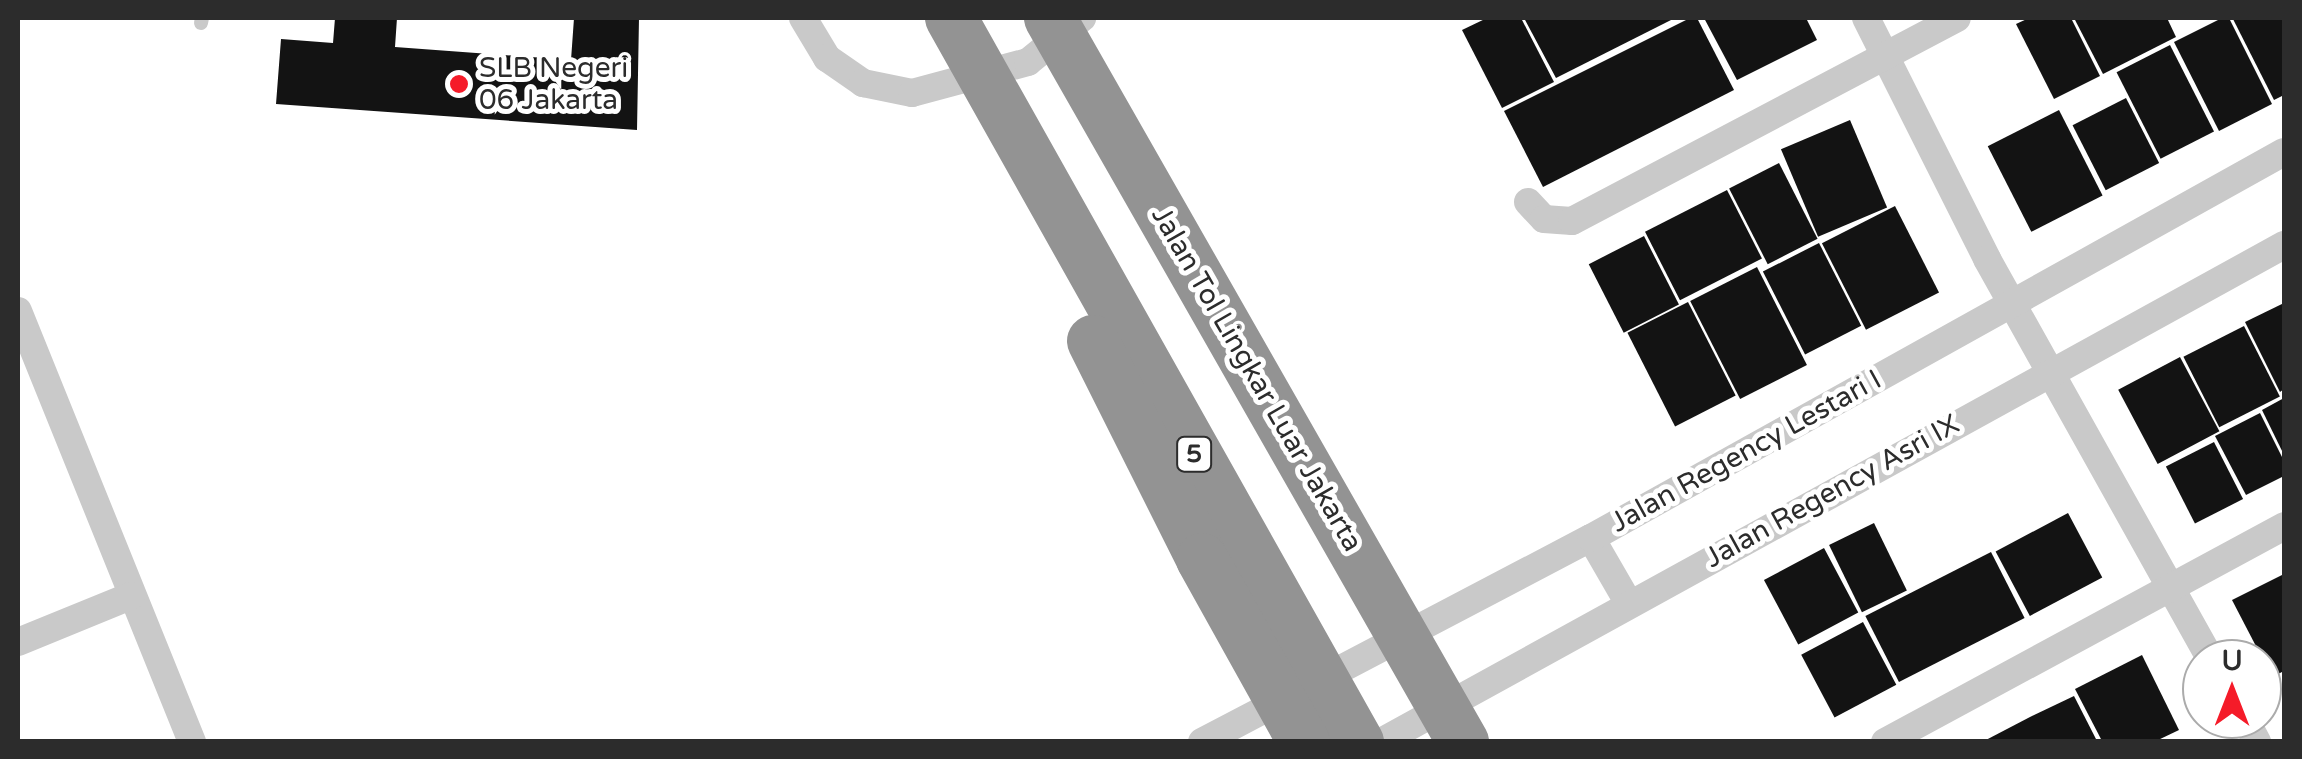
<!DOCTYPE html>
<html>
<head>
<meta charset="utf-8">
<style>
	body { margin:0 }
	#map { position:relative; width:2302px; height:759px; overflow:hidden; background:#fff; font-family:"Varela Round",sans-serif }
	div>[style] { position:absolute }
	[style*='--x'] { left:calc(var(--x)*1px); top:calc(var(--y)*1px); width:calc(var(--w)*1px); rotate:calc(var(--a)*1deg) }
	.building>* { inset:0; background:#131313; transform-origin:0 0 }
	.service>* { height:14px; margin:-7px; padding:0 7px; transform-origin:7px; border-radius:7px; background:#c9c9c9 }
	.minor>* { height:28px; margin:-14px; padding:0 14px; transform-origin:14px; border-radius:14px; background:#c9c9c9 }
	.motorway-bridge>* { height:52px; margin:-26px; padding:0 26px; transform-origin:26px; border-radius:26px; background:#939393 }
	.dots>* { width:28px; height:28px; translate:-50% -50%; box-sizing:border-box; border:5px solid #fff; border-radius:50% }
	span { translate:-50% -50%; white-space:nowrap; text-align:center; line-height:1.15; -webkit-text-stroke:10px #fff; paint-order:stroke }
	.shield-label span { padding:2px 8px; background:#fff; border:2px solid; border-radius:8px; -webkit-text-stroke-width:0 }
	.shield-label { font-size:25px; color:#2c2c2c; font-weight:700 }
	.poi-label { font-size:28px; color:#2c2c2c }
	.left { translate:0 -50%; text-align:left }
	.street-label { font-size:28px; color:#2c2c2c }
	.frame { position:absolute; inset:0; border:20px solid #2c2c2c; pointer-events:none }
	.north { position:absolute; left:2182px; top:639px; width:100px; height:100px; box-sizing:border-box; background:#fff; border:2px solid #ababab; border-radius:50%; rotate:0deg; font-size:28px; font-weight:700; line-height:40px; text-align:center; color:#2c2c2c }
	.north::after { content:''; display:block; margin:auto; width:35px; height:45px; background:#f51b29; clip-path:polygon(50% 0,100% 100%,50% 72%,0 100%) }
</style>
</head>
<body>
<div id="map">
	<div class="building">
		<div style="clip-path:polygon(335px 18px,397px 18px,395px 47px,571px 60px,574px 18px,639px 18px,637px 130px,276px 104px,281px 39px,333px 43px)"></div>
		<div style="clip-path:polygon(1487px 18px,1521px 18px,1554px 82px,1502px 108px,1462px 30px)"></div>
		<div style="clip-path:polygon(1524px 18px,1675px 18px,1556px 78px)"></div>
		<div style="clip-path:polygon(1690px 18px,1697px 18px,1734px 90px,1543px 187px,1504px 111px)"></div>
		<div style="clip-path:polygon(1704px 18px,1806px 18px,1817px 40px,1737px 80px)"></div>
		<div style="clip-path:polygon(2029px 18px,2071px 18px,2100px 76px,2054px 99px,2016px 24px)"></div>
		<div style="clip-path:polygon(2074px 18px,2167px 18px,2176px 37px,2103px 74px)"></div>
		<div style="clip-path:polygon(2222px 18px,2229px 18px,2272px 104px,2219px 131px,2174px 42px)"></div>
		<div style="clip-path:polygon(2284px 18px,2284px 95px,2274px 100px,2233px 19px)"></div>
		<div style="left:2170px;top:45px;width:97px;height:60px;rotate:63deg"></div>
		<div style="left:2126px;top:98px;width:73px;height:60px;rotate:63deg"></div>
		<div style="left:2059px;top:110px;width:96px;height:80px;rotate:63deg"></div>
		<div style="left:1850px;top:120px;width:95px;height:75px;rotate:67deg"></div>
		<div style="left:1779px;top:163px;width:85px;height:56px;rotate:63deg"></div>
		<div style="left:1727px;top:190px;width:77px;height:92px;rotate:63deg"></div>
		<div style="left:1895px;top:206px;width:97px;height:82px;rotate:63deg"></div>
		<div style="left:1644px;top:236px;width:77px;height:62px;rotate:63deg"></div>
		<div style="left:1819px;top:243px;width:93px;height:63px;rotate:63deg"></div>
		<div style="left:1757px;top:267px;width:110px;height:75px;rotate:63deg"></div>
		<div style="left:1688px;top:302px;width:105px;height:68px;rotate:63deg"></div>
		<div style="clip-path:polygon(2284px 303px,2284px 389px,2280px 392px,2245px 322px)"></div>
		<div style="left:2244px;top:326px;width:79px;height:68px;rotate:63deg"></div>
		<div style="left:2180px;top:357px;width:84px;height:70px;rotate:62deg"></div>
		<div style="clip-path:polygon(2284px 398px,2284px 455px,2262px 410px)"></div>
		<div style="clip-path:polygon(2260px 413px,2284px 461px,2284px 476px,2246px 495px,2215px 436px)"></div>
		<div style="left:2214px;top:442px;width:64px;height:54px;rotate:63deg"></div>
		<div style="left:2068px;top:513px;width:73px;height:82px;rotate:62deg"></div>
		<div style="left:1874px;top:523px;width:75px;height:50px;rotate:64deg"></div>
		<div style="left:1824px;top:548px;width:73px;height:68px;rotate:62deg"></div>
		<div style="left:1991px;top:552px;width:74px;height:141px;rotate:63deg"></div>
		<div style="clip-path:polygon(2284px 574px,2284px 671px,2272px 677px,2232px 600px)"></div>
		<div style="left:1863px;top:622px;width:71px;height:70px;rotate:62deg"></div>
		<div style="clip-path:polygon(2142px 655px,2179px 730px,2156px 741px,2102px 741px,2075px 689px)"></div>
		<div style="clip-path:polygon(2074px 696px,2097px 741px,1984px 741px,2030px 717px)"></div>
	</div>
	<div class="service">
		<div style="--x:201;--y:23;--w:5;--a:-79"></div>
	</div>
	<div class="minor">
		<div style="--x:803;--y:18;--w:47;--a:59"></div>
		<div style="--x:827;--y:58;--w:44;--a:34.8"></div>
		<div style="--x:863;--y:83;--w:50;--a:11.5"></div>
		<div style="--x:912;--y:93;--w:120;--a:-15"></div>
		<div style="--x:1028;--y:62;--w:70;--a:-39.2"></div>
		<div style="--x:1866;--y:18;--w:270;--a:63.3"></div>
		<div style="--x:1987;--y:259;--w:458;--a:60.8"></div>
		<div style="--x:1528;--y:202;--w:23;--a:47"></div>
		<div style="--x:1544;--y:219;--w:28;--a:4"></div>
		<div style="--x:1572;--y:221;--w:435;--a:-27.8"></div>
		<div style="--x:18;--y:311;--w:465;--a:68"></div>
		<div style="--x:1591;--y:538;--w:74;--a:60"></div>
		<div style="--x:18;--y:642;--w:122;--a:-22.2"></div>
		<div style="--x:2245;--y:719;--w:26;--a:62"></div>
		<div style="--x:1202;--y:742;--w:439;--a:-27.7"></div>
		<div style="--x:1591;--y:538;--w:793;--a:-29.12"></div>
		<div style="--x:1381;--y:742;--w:1031;--a:-28.83"></div>
		<div style="--x:1885;--y:742;--w:454;--a:-28.4"></div>
	</div>
	<div class="motorway-bridge">
		<div style="--x:951;--y:18;--w:831;--a:60.66"></div>
		<div style="--x:1050;--y:18;--w:834;--a:60.3"></div>
		<div style="--x:1093;--y:341;--w:244;--a:63.4"></div>
		<div style="--x:1202;--y:559;--w:210;--a:60.9"></div>
	</div>
	<div class="dots">
		<div style="left:459px;top:84px;background:#f51b29"></div>
	</div>
	<div class="shield-label">
		<span style="left:1194px;top:454px">5</span>
	</div>
	<div class="poi-label">
		<span class="left" style="left:479px;top:84px">SLB Negeri<br>06 Jakarta</span>
	</div>
	<div class="street-label">
		<span style="left:1257px;top:379px;rotate:60deg">Jalan Tol Lingkar Luar Jakarta</span>
		<span style="left:1746px;top:451px;rotate:-29deg">Jalan Regency Lestari I</span>
		<span style="left:1832px;top:491px;rotate:-29deg">Jalan Regency Asri IX</span>
	</div>
	<div class="frame"></div>
	<div class="north">U</div>
</div>
</body>
</html>
